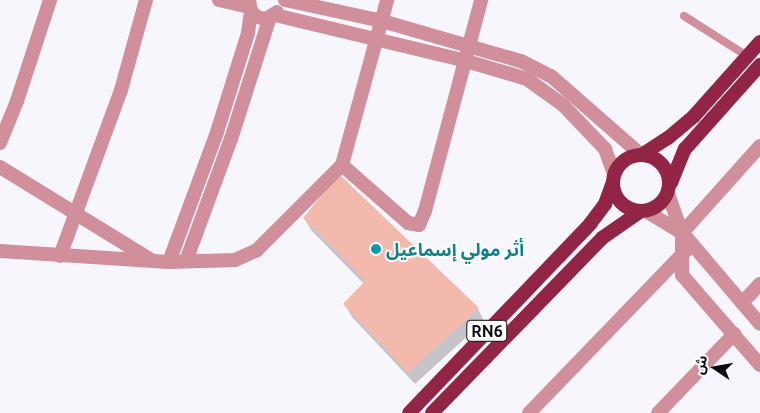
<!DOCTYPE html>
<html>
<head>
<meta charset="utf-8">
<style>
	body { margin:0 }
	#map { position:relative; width:760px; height:413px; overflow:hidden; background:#f7f6fd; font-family:Ubuntu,"Noto Sans Arabic",sans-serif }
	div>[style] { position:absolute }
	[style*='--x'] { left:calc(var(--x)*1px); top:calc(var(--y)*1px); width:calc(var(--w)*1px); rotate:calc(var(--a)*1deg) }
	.shadow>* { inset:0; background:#0003 }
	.building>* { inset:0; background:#f4b9ad }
	.service>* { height:8px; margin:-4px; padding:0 4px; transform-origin:4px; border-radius:4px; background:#d08f9b }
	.minor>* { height:14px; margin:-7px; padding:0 7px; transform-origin:7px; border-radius:7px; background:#d08f9b }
	.trunk>* { height:14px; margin:-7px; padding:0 7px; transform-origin:7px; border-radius:7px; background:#922446 }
	.trunk>.ring { margin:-7px; padding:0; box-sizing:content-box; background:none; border:14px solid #922446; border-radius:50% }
	.dots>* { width:14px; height:14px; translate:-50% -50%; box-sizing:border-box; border:2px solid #fff; border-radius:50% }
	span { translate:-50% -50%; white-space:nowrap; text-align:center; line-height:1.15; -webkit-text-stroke:4px #fff; paint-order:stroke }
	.shield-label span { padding:1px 4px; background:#fff; border:1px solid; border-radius:4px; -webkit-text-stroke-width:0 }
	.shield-label { font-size:16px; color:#0d0b15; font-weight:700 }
	.culture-label { font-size:18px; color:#0d838f; font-weight:700 }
	.left { translate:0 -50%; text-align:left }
	.north { position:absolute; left:690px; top:343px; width:50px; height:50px; -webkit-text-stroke:4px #fff; paint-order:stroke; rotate:282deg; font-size:14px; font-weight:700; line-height:20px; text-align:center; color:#0d0b15 }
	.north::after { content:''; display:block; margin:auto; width:18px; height:22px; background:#0d0b15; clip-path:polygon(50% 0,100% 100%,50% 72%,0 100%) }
</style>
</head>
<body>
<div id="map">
	<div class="shadow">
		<div style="clip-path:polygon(304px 218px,478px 309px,484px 321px,415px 384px,352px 317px,345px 305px,364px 284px,311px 230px)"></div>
	</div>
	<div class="building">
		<div style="clip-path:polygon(339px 174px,479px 308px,408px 373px,343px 304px,365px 281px,303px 218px)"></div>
	</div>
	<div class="service">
		<div style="--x:684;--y:16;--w:75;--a:32.4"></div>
	</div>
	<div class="minor">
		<div style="--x:219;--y:0;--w:31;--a:13"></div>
		<div style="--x:249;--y:0;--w:11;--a:80"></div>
		<div style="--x:251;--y:11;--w:8;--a:45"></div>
		<div style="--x:257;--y:17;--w:9;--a:13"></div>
		<div style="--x:266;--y:19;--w:13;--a:-32"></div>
		<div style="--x:285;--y:0;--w:99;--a:12.2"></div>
		<div style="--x:382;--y:21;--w:145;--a:16.1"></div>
		<div style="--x:521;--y:61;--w:34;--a:27"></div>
		<div style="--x:551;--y:76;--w:118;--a:41.2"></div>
		<div style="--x:275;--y:15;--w:196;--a:13.5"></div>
		<div style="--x:466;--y:61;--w:64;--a:16.4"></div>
		<div style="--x:527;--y:79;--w:44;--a:35.8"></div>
		<div style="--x:563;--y:105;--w:61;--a:46.3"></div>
		<div style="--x:605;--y:149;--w:27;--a:70"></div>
		<div style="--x:0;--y:143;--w:45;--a:-68"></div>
		<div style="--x:17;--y:101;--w:106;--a:-71.9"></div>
		<div style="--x:760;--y:146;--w:117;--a:131.9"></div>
		<div style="--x:682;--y:233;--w:42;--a:90"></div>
		<div style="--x:682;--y:275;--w:119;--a:49.1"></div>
		<div style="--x:342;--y:165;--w:88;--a:41.3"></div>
		<div style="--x:408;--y:223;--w:11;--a:10"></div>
		<div style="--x:419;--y:225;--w:15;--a:-67"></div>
		<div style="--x:425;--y:211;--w:218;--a:-75.1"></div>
		<div style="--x:0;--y:167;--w:177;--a:31.6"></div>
		<div style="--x:646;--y:211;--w:42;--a:31.4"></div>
		<div style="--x:682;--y:233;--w:41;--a:-109.7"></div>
		<div style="--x:686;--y:237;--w:114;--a:49.6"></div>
		<div style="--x:0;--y:251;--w:169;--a:3.7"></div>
		<div style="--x:169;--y:262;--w:66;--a:-1.7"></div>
		<div style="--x:235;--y:260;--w:24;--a:-24"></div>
		<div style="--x:257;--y:250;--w:120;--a:-45"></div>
		<div style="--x:342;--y:165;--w:171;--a:-74.7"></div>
		<div style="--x:60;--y:256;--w:177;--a:-69.8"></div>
		<div style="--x:121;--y:90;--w:93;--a:-74.5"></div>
		<div style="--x:186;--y:261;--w:130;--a:-69.8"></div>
		<div style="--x:231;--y:139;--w:128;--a:-72.3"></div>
		<div style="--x:169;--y:262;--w:139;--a:-69.7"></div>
		<div style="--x:217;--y:132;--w:104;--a:-72.6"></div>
		<div style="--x:248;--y:33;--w:22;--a:-82"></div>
		<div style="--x:742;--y:303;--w:26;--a:-47"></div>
		<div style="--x:529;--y:413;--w:235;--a:-46"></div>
		<div style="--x:658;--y:413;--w:110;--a:-46.1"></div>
	</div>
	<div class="trunk">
		<div style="--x:643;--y:154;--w:30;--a:-33"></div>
		<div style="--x:668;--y:138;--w:34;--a:-40"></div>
		<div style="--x:694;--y:116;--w:99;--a:-48.3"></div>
		<div class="ring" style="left:613px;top:155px;width:42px;height:42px"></div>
		<div style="--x:671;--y:183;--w:37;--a:-68"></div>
		<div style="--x:685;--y:149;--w:113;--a:-48.2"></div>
		<div style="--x:409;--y:413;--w:262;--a:-46.2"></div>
		<div style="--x:590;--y:224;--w:25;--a:-53"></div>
		<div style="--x:605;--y:204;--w:23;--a:-70"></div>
		<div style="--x:432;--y:413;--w:244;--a:-45.8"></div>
		<div style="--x:602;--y:238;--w:47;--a:-34.7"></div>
	</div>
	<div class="dots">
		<div style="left:376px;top:249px;background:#0f9aa8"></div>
	</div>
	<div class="shield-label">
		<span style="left:487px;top:331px">RN6</span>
	</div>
	<div class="culture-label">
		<span class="left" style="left:386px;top:249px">أثر مولي إسماعيل</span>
	</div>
	<div class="north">ش</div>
</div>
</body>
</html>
